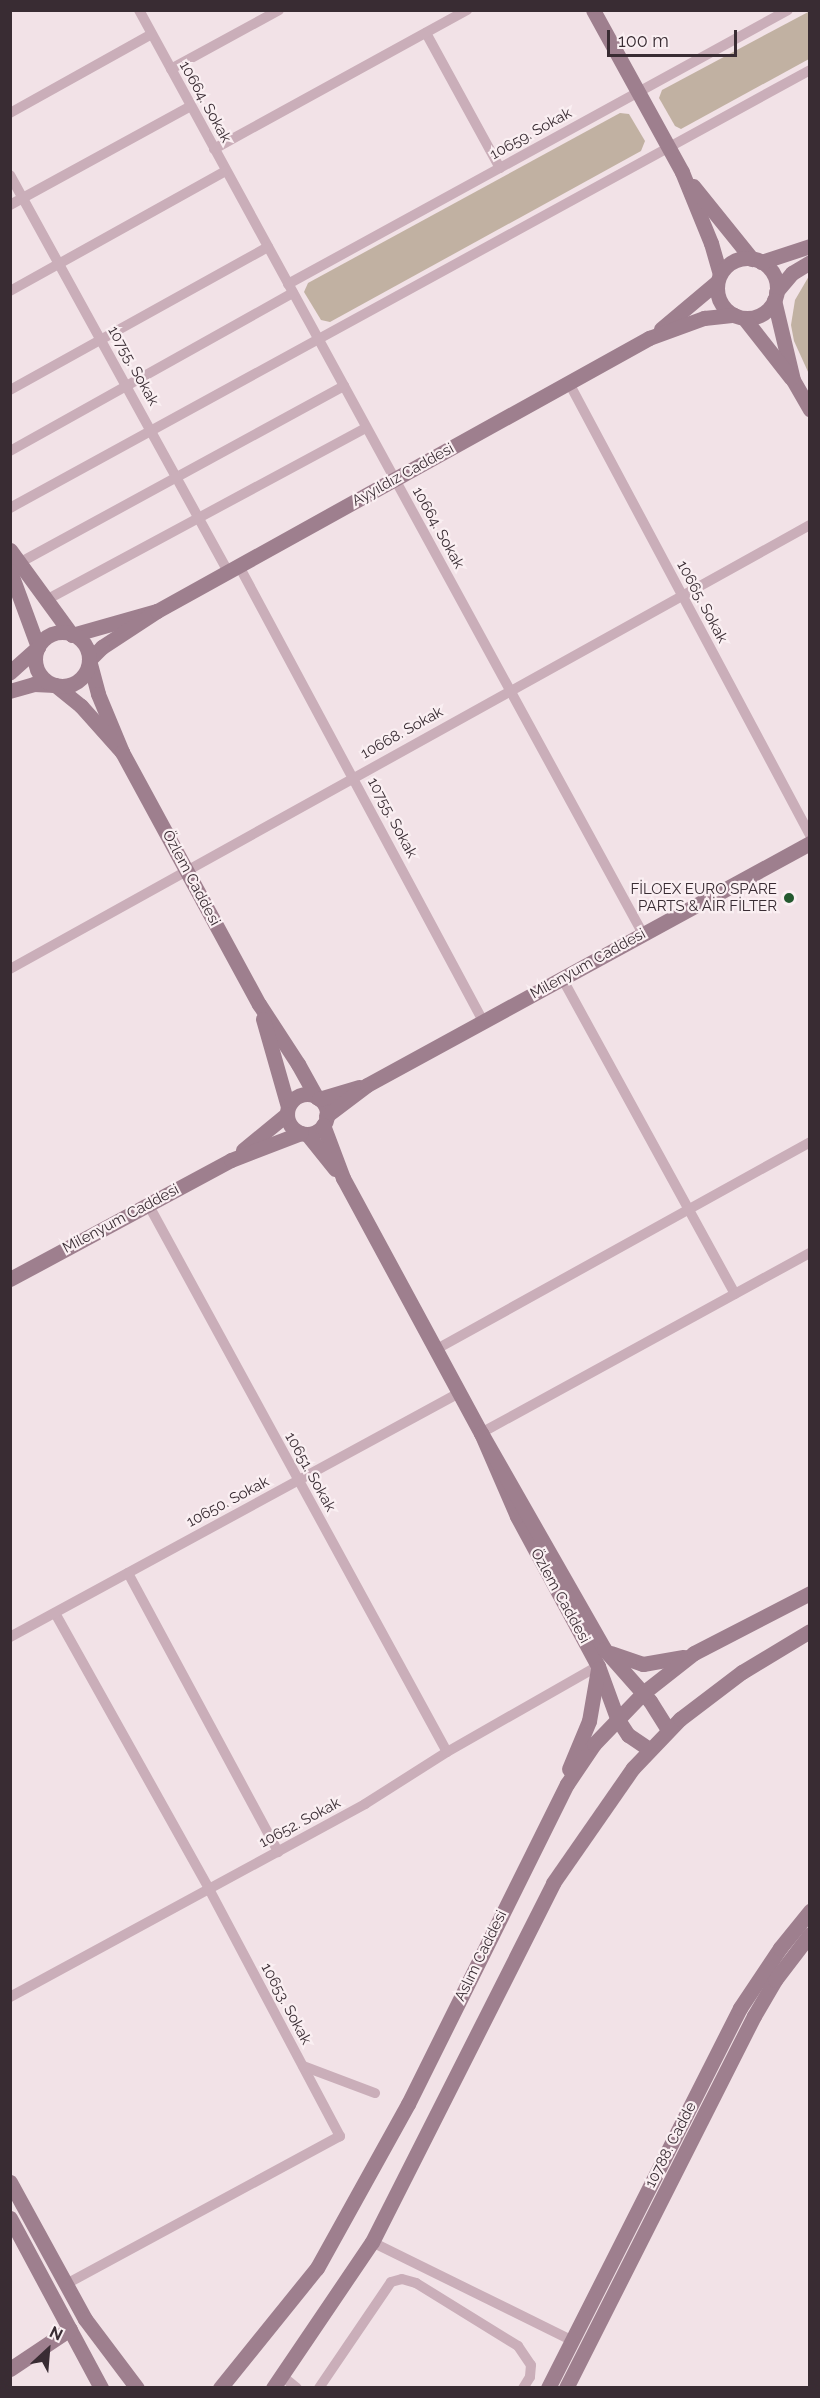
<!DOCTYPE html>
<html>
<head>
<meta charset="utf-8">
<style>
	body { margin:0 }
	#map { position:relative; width:820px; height:2398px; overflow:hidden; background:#f2e2e7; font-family:Raleway,sans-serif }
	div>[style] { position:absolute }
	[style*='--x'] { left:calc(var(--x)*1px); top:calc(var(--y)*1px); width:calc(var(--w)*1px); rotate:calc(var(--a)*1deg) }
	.green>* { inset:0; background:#c1b1a2 }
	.street>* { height:10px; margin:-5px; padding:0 5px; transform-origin:5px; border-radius:5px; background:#caaeb9 }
	.secondary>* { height:15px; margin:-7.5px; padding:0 7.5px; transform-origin:7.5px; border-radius:7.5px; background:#9e7f8e }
	.secondary>.ring { margin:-7.5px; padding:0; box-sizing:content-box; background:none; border:15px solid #9e7f8e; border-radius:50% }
	.dots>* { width:16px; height:16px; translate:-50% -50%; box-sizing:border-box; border:3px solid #faeff2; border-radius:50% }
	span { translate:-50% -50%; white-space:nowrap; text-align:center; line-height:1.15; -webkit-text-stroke:4.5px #faeff2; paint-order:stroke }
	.street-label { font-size:15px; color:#392c33 }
	.poi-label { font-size:15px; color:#392c33 }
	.right { translate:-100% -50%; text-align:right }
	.frame { position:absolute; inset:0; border:12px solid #392c33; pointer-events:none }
	.north { position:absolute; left:18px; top:2320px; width:60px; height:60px; -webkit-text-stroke:4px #faeff2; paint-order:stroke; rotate:26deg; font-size:16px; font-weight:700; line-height:24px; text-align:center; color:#392c33 }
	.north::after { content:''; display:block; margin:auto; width:21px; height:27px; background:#392c33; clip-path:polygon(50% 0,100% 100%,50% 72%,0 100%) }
	.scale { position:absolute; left:607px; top:30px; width:130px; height:27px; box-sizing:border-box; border:3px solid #392c33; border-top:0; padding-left:8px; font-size:18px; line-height:21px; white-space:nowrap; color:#392c33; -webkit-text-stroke:4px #faeff2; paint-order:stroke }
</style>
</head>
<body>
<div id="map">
	<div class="green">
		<div style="clip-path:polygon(810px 11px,809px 59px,681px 129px,675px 126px,659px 98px,662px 90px)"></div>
		<div style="clip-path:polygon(620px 113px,629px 114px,645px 141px,641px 151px,330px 322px,321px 320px,304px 292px,308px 283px)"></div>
		<div style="clip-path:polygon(809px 276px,809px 374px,794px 341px,791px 325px,795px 300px)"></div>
	</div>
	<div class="street">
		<div style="--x:139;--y:10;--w:1053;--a:61.39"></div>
		<div style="--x:426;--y:33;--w:154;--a:61.3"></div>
		<div style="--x:171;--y:69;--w:123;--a:-28.6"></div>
		<div style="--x:10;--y:113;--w:162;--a:-29.1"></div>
		<div style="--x:214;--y:149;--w:289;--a:-28.8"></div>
		<div style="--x:10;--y:175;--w:453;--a:61.2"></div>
		<div style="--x:10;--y:205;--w:206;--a:-28.7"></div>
		<div style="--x:288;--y:284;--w:570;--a:-28.72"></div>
		<div style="--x:10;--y:291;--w:247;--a:-29.1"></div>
		<div style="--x:569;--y:383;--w:512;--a:61.93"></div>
		<div style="--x:10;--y:390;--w:295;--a:-29"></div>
		<div style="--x:10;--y:451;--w:324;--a:-29.2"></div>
		<div style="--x:10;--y:508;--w:912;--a:-28.7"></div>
		<div style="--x:21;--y:562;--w:368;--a:-28.6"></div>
		<div style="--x:239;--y:566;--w:516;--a:61.8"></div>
		<div style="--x:48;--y:599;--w:361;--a:-28.3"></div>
		<div style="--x:10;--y:969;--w:915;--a:-29.03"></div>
		<div style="--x:562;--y:978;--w:360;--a:61.3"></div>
		<div style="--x:148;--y:1204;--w:624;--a:61.38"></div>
		<div style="--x:435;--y:1350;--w:429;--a:-29"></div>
		<div style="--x:481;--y:1433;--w:375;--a:-28.7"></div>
		<div style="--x:128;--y:1573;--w:317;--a:61.7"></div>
		<div style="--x:55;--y:1613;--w:316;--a:60.8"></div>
		<div style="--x:209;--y:1889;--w:280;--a:62.1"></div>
		<div style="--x:340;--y:2136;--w:313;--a:151.6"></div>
		<div style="--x:10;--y:1637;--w:511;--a:-28.52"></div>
		<div style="--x:10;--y:1997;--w:404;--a:-28.5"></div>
		<div style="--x:365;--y:1804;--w:97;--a:-32.4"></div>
		<div style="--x:447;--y:1752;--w:174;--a:-29.7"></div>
		<div style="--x:303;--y:2066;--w:77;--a:20.6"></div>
		<div style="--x:372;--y:2242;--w:224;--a:26.2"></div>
		<div style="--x:282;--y:2376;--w:19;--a:39"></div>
		<div style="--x:319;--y:2388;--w:128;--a:-55.8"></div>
		<div style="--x:391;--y:2282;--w:11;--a:-15"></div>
		<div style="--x:402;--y:2279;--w:15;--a:16"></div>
		<div style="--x:416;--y:2283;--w:120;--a:31.7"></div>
		<div style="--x:518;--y:2346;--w:23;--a:56"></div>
		<div style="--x:531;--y:2365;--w:12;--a:95"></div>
		<div style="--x:530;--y:2377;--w:13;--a:122"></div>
	</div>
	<div class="secondary">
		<div style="--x:593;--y:10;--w:185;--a:61.2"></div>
		<div style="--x:682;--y:172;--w:77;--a:67.8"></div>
		<div style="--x:711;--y:243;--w:32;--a:74"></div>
		<div style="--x:693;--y:186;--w:94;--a:51.1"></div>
		<div class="ring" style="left:717px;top:258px;width:45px;height:45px"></div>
		<div style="--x:761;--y:262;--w:52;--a:-18.1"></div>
		<div style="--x:776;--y:292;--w:25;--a:-50"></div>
		<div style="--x:792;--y:273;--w:21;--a:-31"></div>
		<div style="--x:774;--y:300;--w:82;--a:76.6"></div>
		<div style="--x:793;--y:380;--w:34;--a:60"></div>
		<div style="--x:744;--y:318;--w:76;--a:51.9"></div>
		<div style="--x:661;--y:329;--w:73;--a:-40"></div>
		<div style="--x:10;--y:550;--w:105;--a:53.9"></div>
		<div style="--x:72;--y:635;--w:88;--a:-15.8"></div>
		<div style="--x:157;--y:611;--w:66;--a:146.8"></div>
		<div style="--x:102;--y:647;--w:18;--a:135"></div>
		<div style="--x:89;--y:660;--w:35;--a:75"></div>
		<div style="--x:98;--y:694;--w:63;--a:67.5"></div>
		<div style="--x:122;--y:752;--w:62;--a:-131.7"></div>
		<div style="--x:81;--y:706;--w:33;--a:-141"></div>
		<div style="--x:55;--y:685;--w:21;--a:-177"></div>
		<div style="--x:34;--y:684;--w:25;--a:164"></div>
		<div style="--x:10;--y:571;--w:81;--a:69.8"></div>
		<div style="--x:38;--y:647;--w:38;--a:138"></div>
		<div style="--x:157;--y:611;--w:563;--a:-29.02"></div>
		<div style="--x:649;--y:338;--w:59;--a:-20"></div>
		<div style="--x:704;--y:318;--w:30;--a:-6"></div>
		<div class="ring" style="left:35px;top:632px;width:39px;height:39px"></div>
		<div style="--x:122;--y:752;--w:287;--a:61.5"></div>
		<div style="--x:259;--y:1004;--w:72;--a:57"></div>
		<div style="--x:298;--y:1064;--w:38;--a:61"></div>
		<div style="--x:263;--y:1019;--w:91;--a:74.1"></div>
		<div class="ring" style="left:287px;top:1094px;width:25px;height:25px"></div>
		<div style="--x:319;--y:1099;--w:42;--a:-16.7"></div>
		<div style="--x:326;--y:1116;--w:51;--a:-37.1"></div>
		<div style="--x:367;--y:1085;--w:505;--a:-28.65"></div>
		<div style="--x:323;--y:1125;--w:57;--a:69.3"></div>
		<div style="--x:343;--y:1178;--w:290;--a:61.6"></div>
		<div style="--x:307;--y:1134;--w:45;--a:51.3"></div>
		<div style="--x:243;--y:1150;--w:57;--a:-39.3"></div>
		<div style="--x:10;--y:1279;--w:251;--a:-28.3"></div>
		<div style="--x:231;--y:1160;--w:75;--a:-21.1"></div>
		<div style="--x:611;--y:1653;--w:34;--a:19"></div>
		<div style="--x:643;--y:1664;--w:41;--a:-9.9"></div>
		<div style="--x:649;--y:1749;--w:25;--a:-146"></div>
		<div style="--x:628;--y:1735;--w:20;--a:-123"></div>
		<div style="--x:617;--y:1718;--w:55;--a:-110.1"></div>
		<div style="--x:598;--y:1666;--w:170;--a:-118.4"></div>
		<div style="--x:517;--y:1516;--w:90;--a:-113.4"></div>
		<div style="--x:481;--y:1433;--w:249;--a:60.3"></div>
		<div style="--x:604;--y:1649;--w:69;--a:48.5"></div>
		<div style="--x:650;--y:1701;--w:34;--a:58"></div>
		<div style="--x:569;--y:1769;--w:52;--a:-67.4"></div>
		<div style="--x:589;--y:1721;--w:53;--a:-80.2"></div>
		<div style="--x:10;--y:2182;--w:156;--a:61.3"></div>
		<div style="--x:85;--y:2319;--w:86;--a:53"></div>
		<div style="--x:10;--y:2218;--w:193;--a:61.8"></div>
		<div style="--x:10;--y:2369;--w:72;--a:-33.7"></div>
		<div style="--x:220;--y:2388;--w:154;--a:-51.1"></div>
		<div style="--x:317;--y:2268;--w:188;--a:-61"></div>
		<div style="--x:408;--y:2104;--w:357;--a:-63.6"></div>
		<div style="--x:567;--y:1784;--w:48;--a:-56"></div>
		<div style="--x:594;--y:1744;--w:71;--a:-46.1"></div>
		<div style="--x:643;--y:1693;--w:65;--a:-38.1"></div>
		<div style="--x:694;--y:1653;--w:131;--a:-27.3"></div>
		<div style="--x:273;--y:2388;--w:176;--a:-55.9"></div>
		<div style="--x:372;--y:2242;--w:402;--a:-63.2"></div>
		<div style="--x:553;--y:1883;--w:140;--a:-55.2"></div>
		<div style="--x:633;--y:1768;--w:68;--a:-46.2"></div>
		<div style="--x:680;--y:1719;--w:78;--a:-37.2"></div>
		<div style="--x:742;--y:1672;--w:79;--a:-31.1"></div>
		<div style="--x:548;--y:2388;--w:426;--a:-63.2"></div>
		<div style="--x:740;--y:2008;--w:72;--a:-56.3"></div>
		<div style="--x:780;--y:1948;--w:48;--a:-51"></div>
		<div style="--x:566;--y:2388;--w:417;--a:-63.2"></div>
		<div style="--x:754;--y:2016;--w:42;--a:-59.7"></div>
		<div style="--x:775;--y:1980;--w:58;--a:-52.7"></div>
	</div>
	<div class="dots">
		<div style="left:789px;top:898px;background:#24592f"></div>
	</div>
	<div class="street-label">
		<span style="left:205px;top:102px;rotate:61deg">10664. Sokak</span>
		<span style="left:531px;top:134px;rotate:-29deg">10659. Sokak</span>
		<span style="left:133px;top:366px;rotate:61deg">10755. Sokak</span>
		<span style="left:403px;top:475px;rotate:-29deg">Ayyıldız Caddesi</span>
		<span style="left:438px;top:528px;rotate:61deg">10664. Sokak</span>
		<span style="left:702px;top:602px;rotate:62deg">10665. Sokak</span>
		<span style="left:402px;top:733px;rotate:-29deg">10668. Sokak</span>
		<span style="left:392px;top:818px;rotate:62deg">10755. Sokak</span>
		<span style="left:191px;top:878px;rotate:62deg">Özlem Caddesi</span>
		<span style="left:588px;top:964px;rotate:-29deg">Milenyum Caddesi</span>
		<span style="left:121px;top:1219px;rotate:-28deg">Milenyum Caddesi</span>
		<span style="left:310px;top:1472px;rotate:61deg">10651. Sokak</span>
		<span style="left:228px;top:1502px;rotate:-28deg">10650. Sokak</span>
		<span style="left:560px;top:1596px;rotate:61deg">Özlem Caddesi</span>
		<span style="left:300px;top:1823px;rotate:-28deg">10652. Sokak</span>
		<span style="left:481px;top:1956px;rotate:-64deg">Aslım Caddesi</span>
		<span style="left:286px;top:2004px;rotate:62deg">10653. Sokak</span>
		<span style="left:671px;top:2145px;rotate:-63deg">10788. Cadde</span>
	</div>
	<div class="poi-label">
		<span class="right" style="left:777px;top:898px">FİLOEX EURO SPARE<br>PARTS &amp; AİR FİLTER</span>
	</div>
	<div class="frame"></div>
	<div class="north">N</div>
	<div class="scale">100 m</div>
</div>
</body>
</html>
